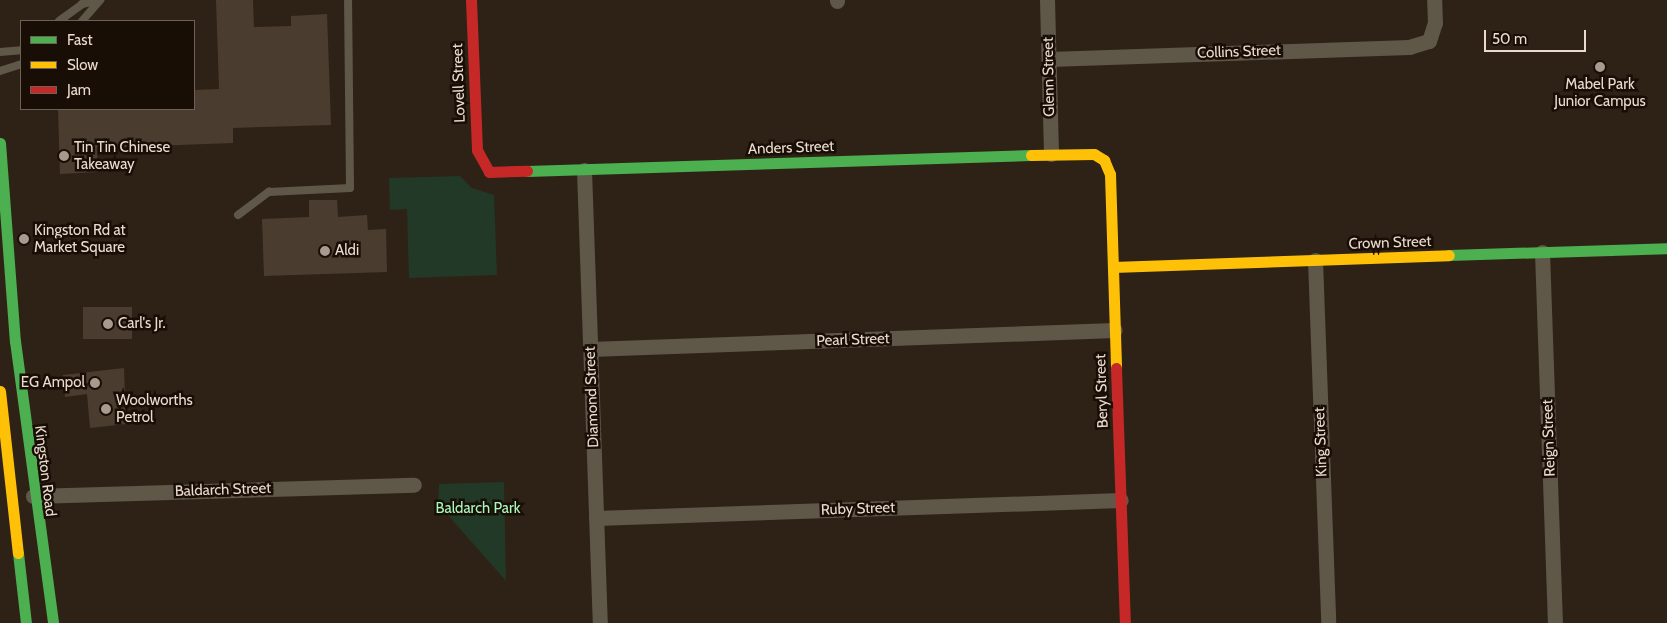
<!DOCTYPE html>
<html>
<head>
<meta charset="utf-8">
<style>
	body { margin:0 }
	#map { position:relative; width:1667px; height:623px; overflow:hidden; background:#2e2216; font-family:Cabin,sans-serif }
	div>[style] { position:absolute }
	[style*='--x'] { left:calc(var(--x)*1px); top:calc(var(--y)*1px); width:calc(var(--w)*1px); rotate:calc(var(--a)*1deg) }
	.green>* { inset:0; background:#213926 }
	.building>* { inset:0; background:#4a3d2f; transform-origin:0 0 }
	.lane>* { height:8px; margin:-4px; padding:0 4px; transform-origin:4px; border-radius:4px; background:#5f5849 }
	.street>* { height:15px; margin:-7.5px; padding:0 7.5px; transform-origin:7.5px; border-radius:7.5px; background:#5f5849 }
	.fast>* { height:11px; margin:-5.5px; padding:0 5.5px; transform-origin:5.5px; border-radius:5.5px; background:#4caf50 }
	.slow>* { height:11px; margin:-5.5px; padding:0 5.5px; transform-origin:5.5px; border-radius:5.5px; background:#ffc107 }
	.jam>* { height:11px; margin:-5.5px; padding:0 5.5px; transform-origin:5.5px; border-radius:5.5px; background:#c62828 }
	.dots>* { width:14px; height:14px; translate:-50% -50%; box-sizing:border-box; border:2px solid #190e06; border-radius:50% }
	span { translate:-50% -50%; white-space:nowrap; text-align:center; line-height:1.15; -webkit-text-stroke:5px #190e06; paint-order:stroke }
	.street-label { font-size:15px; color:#ebdbce }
	.poi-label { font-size:15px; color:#ebdbce }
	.left { translate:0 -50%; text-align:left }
	.right { translate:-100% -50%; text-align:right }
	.park-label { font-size:15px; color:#a7f8bd }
	.legend { position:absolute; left:20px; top:20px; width:175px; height:90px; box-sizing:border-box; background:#190e06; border:1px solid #6d6056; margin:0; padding:6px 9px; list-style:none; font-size:15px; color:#ebdbce }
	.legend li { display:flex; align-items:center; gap:10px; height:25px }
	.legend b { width:25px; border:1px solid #6d6056 }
	.scale { position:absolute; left:1484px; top:30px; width:102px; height:22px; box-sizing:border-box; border:2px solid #ebdbce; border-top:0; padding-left:6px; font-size:15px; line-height:18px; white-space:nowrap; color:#ebdbce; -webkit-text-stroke:4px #190e06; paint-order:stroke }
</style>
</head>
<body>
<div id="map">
	<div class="green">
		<div style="clip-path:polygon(460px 176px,472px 188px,494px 195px,497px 275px,409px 278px,407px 209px,390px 210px,389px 178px)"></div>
		<div style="clip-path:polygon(504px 482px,506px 581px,438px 504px,439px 484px)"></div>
	</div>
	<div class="building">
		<div style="clip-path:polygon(216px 0,253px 0,254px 27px,291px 26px,291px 16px,327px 14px,331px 125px,233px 128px,233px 143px,97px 148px,98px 172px,60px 174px,58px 109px,194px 109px,194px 90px,219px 89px)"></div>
		<div style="clip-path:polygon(309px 200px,337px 200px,338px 217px,367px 215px,368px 230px,386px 229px,387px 272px,264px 276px,262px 219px,309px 217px)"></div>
		<div style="left:132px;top:307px;width:32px;height:49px;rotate:90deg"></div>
		<div style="clip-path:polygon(124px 368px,126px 424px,90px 428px,87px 394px,65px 397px,63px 375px)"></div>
	</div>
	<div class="lane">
		<div style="--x:59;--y:21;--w:29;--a:-36"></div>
		<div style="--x:82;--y:4;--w:17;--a:-13"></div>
		<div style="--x:82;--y:21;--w:28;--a:-49"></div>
		<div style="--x:0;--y:52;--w:21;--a:-5"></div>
		<div style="--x:0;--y:71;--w:22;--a:-18"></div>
		<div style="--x:238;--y:215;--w:39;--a:-37"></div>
		<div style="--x:269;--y:192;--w:81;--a:-2.8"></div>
		<div style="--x:350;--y:188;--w:188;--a:-90.6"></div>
	</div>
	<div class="street">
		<div style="--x:837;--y:0;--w:1;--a:90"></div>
		<div style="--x:1047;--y:0;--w:154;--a:88.5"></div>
		<div style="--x:1049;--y:59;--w:360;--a:-1.9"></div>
		<div style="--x:1409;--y:47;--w:21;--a:-17"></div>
		<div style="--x:1429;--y:41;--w:19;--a:-72"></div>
		<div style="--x:1435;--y:23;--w:23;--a:-92"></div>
		<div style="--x:584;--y:170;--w:453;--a:88"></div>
		<div style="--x:1542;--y:252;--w:371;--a:88"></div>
		<div style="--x:1315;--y:260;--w:363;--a:87.9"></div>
		<div style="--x:590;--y:349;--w:525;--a:-2.07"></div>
		<div style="--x:33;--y:496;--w:381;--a:-1.7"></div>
		<div style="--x:596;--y:518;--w:525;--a:-1.96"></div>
	</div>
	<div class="fast">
		<div style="--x:0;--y:143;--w:199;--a:85.7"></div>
		<div style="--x:15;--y:341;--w:285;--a:82.3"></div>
		<div style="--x:527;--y:171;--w:504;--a:-1.82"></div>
		<div style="--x:1449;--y:255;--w:218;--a:-1.8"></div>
		<div style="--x:18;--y:553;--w:70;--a:83.5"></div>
	</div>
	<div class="slow">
		<div style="--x:1031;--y:155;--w:63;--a:-0.9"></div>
		<div style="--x:1094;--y:154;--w:12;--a:31"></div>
		<div style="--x:1104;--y:160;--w:15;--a:67"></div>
		<div style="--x:1110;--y:174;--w:194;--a:88.2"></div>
		<div style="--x:1113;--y:267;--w:336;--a:-2"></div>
		<div style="--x:0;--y:391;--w:163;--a:83.7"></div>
	</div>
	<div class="jam">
		<div style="--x:471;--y:0;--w:150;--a:87.7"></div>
		<div style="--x:477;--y:150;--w:25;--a:61"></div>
		<div style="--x:489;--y:172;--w:38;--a:-2"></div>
		<div style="--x:1116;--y:368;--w:255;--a:88"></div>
	</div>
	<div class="dots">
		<div style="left:1600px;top:67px;background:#a99a8e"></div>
		<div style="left:64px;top:156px;background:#a99a8e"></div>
		<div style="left:24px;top:239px;background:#a99a8e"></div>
		<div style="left:325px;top:251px;background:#a99a8e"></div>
		<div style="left:108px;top:324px;background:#a99a8e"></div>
		<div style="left:95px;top:383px;background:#a99a8e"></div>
		<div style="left:106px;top:409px;background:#a99a8e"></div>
	</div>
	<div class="street-label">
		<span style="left:1239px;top:52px;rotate:-2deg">Collins Street</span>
		<span style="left:1049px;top:77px;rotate:-91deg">Glenn Street</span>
		<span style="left:459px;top:83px;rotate:-92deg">Lovell Street</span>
		<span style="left:791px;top:148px;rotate:-2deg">Anders Street</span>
		<span style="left:1390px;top:243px;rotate:-2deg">Crown Street</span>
		<span style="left:853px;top:340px;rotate:-2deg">Pearl Street</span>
		<span style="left:1102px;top:391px;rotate:-92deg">Beryl Street</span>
		<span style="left:592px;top:397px;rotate:-92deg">Diamond Street</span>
		<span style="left:1549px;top:438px;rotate:-92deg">Reign Street</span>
		<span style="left:1321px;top:442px;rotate:-92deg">King Street</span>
		<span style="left:45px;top:471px;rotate:83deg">Kingston Road</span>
		<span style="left:223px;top:490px;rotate:-2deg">Baldarch Street</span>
		<span style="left:858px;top:509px;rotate:-2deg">Ruby Street</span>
	</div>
	<div class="poi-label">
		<span style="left:1600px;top:93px">Mabel Park<br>Junior Campus</span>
		<span class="left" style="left:74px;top:156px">Tin Tin Chinese<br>Takeaway</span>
		<span class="left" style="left:34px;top:239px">Kingston Rd at<br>Market Square</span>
		<span class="left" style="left:335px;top:251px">Aldi</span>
		<span class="left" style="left:118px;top:324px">Carl's Jr.</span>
		<span class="right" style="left:85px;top:383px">EG Ampol</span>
		<span class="left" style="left:116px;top:409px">Woolworths<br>Petrol</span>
	</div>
	<div class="park-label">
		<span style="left:478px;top:509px">Baldarch Park</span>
	</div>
	<ul class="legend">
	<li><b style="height:6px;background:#4caf50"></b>Fast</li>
	<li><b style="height:6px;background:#ffc107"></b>Slow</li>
	<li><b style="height:6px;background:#c62828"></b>Jam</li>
	</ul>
	<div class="scale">50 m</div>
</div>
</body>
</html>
